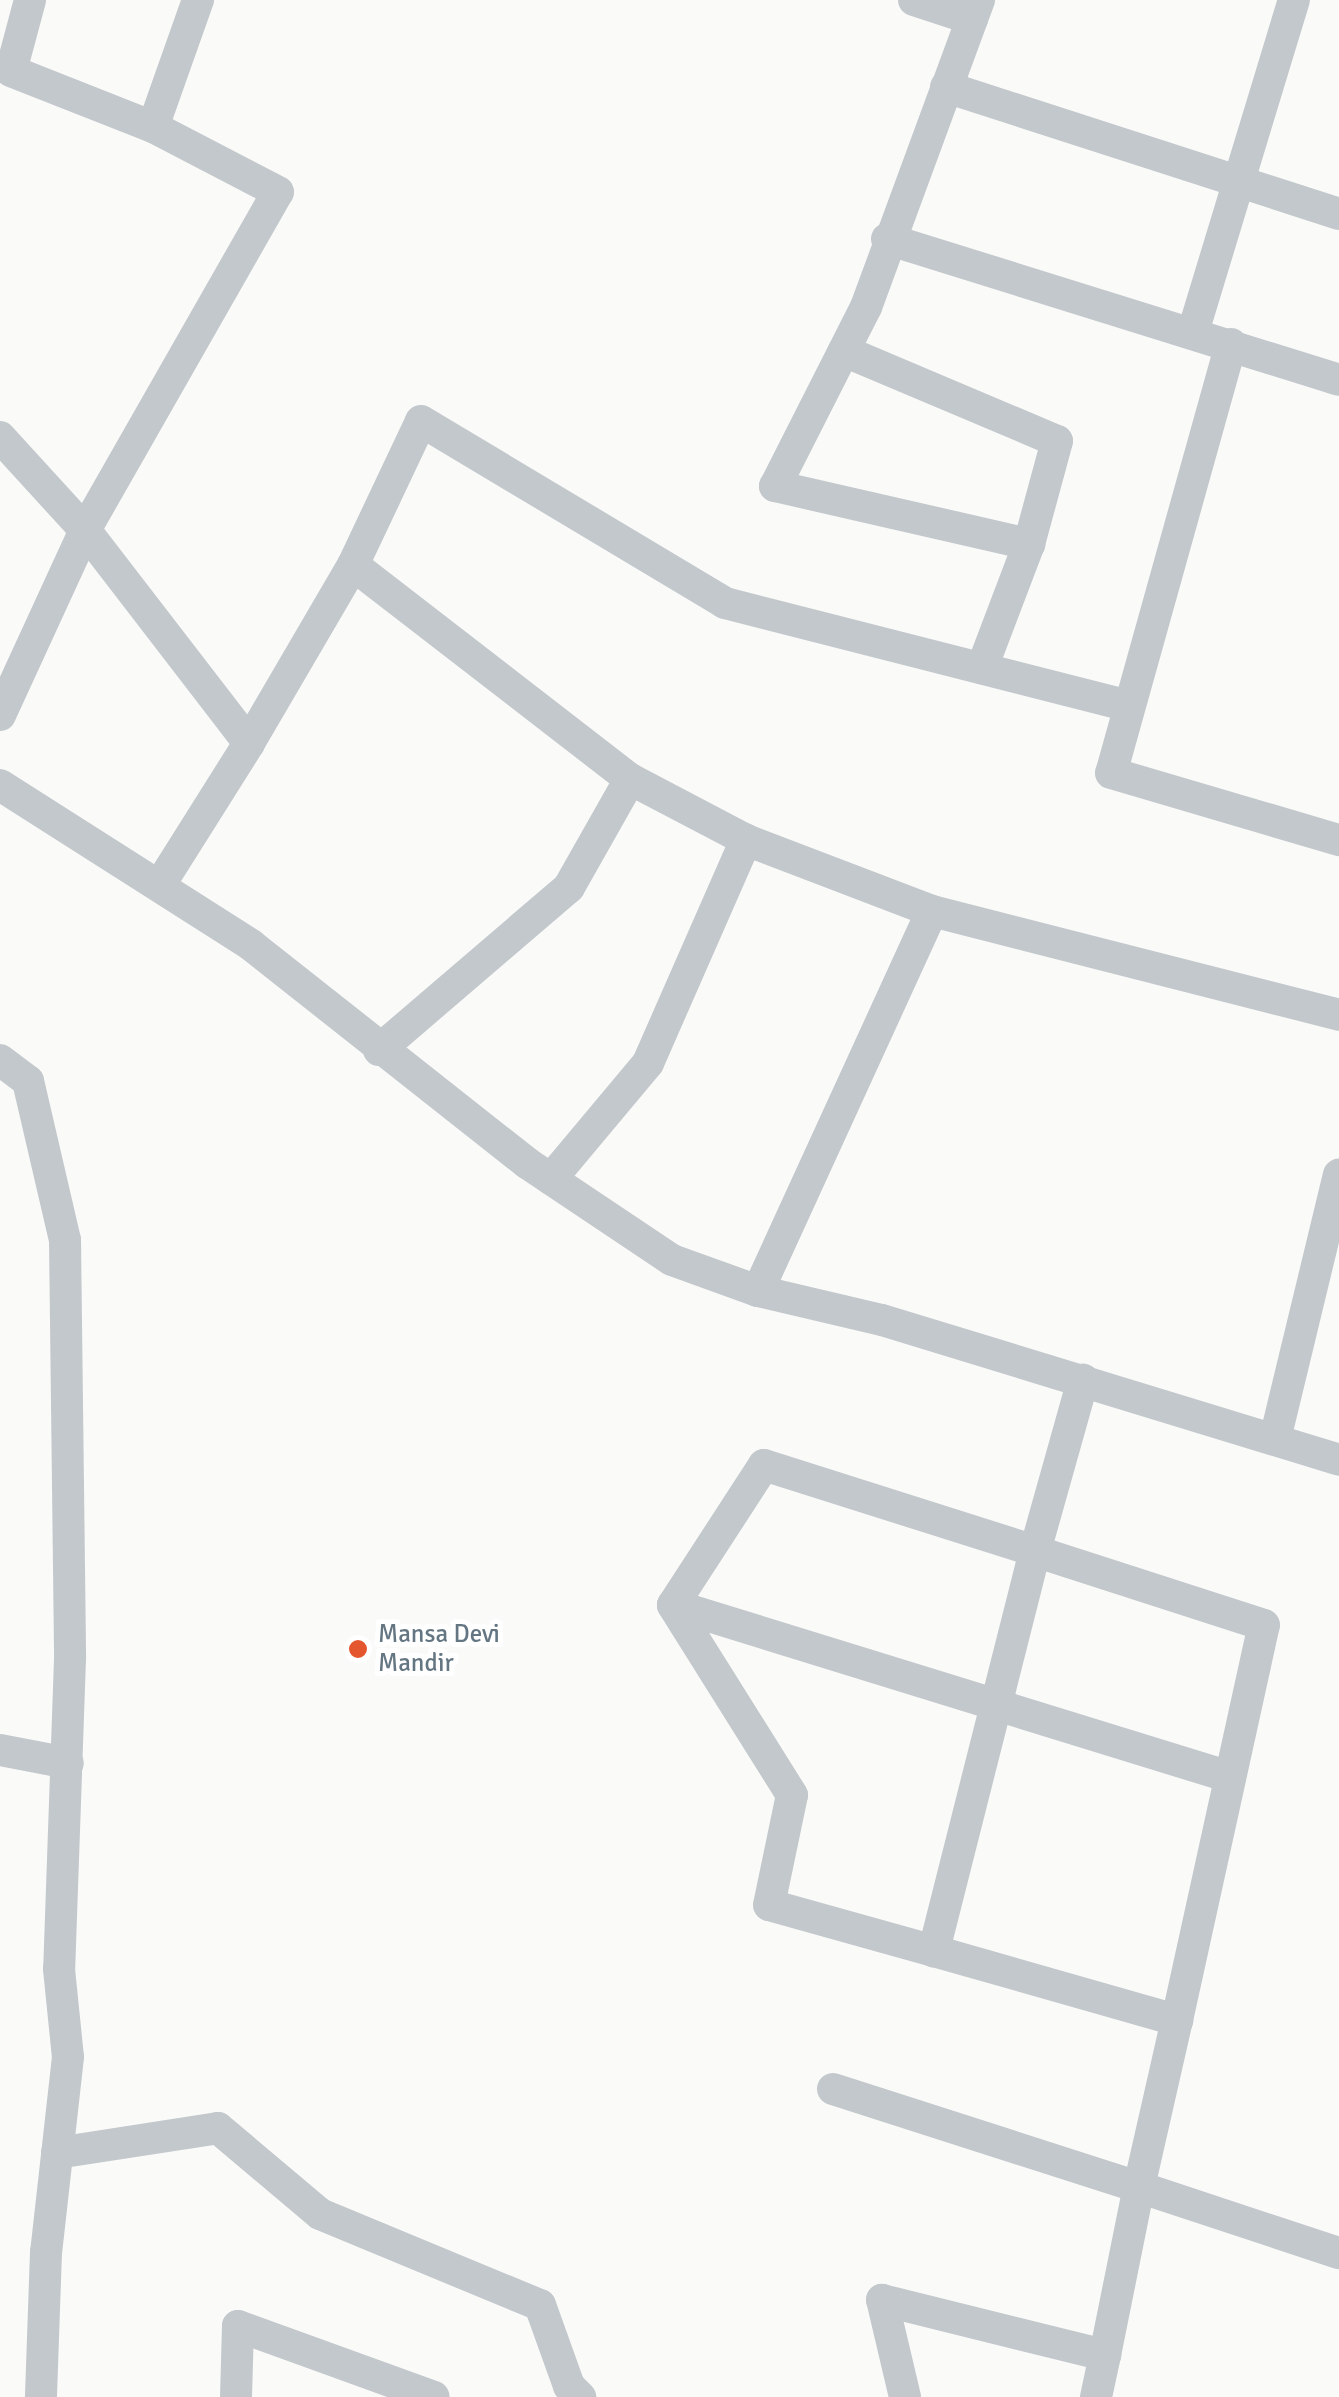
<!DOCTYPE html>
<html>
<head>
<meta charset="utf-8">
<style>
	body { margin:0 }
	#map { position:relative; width:1339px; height:2397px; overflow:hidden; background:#fafaf8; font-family:Signika,sans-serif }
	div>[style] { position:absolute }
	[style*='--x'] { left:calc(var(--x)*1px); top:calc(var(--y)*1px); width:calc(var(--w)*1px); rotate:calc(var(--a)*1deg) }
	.minor>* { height:32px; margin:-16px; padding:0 16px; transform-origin:16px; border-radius:16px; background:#c3c8cc }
	.dots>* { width:28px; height:28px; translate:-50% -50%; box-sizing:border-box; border:5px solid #fff; border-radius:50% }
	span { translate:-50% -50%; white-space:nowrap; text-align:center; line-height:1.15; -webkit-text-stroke:10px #fff; paint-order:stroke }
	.poi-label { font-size:25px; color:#657683 }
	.left { translate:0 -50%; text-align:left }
</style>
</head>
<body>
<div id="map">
	<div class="minor">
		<div style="--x:30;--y:0;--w:73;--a:105"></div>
		<div style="--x:11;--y:71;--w:153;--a:21.5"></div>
		<div style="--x:914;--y:0;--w:61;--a:18.1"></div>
		<div style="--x:979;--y:0;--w:327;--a:110.2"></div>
		<div style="--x:866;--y:307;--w:201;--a:116.9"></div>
		<div style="--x:775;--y:486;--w:261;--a:12.9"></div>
		<div style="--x:1029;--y:544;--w:133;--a:110.8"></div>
		<div style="--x:946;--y:87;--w:413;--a:17.9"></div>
		<div style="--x:887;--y:239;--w:473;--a:17.3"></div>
		<div style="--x:1193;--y:332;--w:347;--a:-73.1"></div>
		<div style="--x:1231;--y:344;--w:445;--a:105.6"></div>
		<div style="--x:1111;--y:773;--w:238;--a:16.4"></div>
		<div style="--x:844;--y:351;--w:231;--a:22.9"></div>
		<div style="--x:1057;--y:441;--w:107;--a:105.2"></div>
		<div style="--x:0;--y:437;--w:126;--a:47.6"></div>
		<div style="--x:85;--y:530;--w:389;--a:-60.3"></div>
		<div style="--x:278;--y:192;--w:141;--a:-152.5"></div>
		<div style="--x:153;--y:127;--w:135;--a:-70.5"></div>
		<div style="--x:353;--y:565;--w:159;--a:-64.7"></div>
		<div style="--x:421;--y:421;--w:354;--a:30.9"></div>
		<div style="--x:725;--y:603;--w:414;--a:14.3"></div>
		<div style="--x:0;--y:715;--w:204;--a:-65.3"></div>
		<div style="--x:85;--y:530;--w:269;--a:52.4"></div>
		<div style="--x:249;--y:743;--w:206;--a:-59.7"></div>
		<div style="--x:353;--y:565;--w:350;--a:37.7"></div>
		<div style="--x:630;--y:779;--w:131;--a:27.7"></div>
		<div style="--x:746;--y:840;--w:199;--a:20.9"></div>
		<div style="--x:0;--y:785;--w:298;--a:32.5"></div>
		<div style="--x:251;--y:945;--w:352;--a:38.3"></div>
		<div style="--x:527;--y:1163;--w:174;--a:33.8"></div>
		<div style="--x:672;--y:1260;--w:91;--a:19.8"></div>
		<div style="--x:758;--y:1291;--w:127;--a:13.2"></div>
		<div style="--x:882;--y:1320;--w:478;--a:17"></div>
		<div style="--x:161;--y:883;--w:165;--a:-57.8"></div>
		<div style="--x:379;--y:1050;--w:250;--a:-40.6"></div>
		<div style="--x:569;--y:887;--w:124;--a:-60.5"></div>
		<div style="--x:0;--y:1060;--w:35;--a:37"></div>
		<div style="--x:28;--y:1081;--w:163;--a:76.9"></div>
		<div style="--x:65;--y:1240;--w:419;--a:89.3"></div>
		<div style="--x:70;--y:1659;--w:310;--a:92"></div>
		<div style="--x:59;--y:1969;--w:88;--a:84.2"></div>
		<div style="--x:68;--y:2057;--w:196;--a:96.4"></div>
		<div style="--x:46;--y:2252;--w:145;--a:92"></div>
		<div style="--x:551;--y:1179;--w:151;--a:-50.1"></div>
		<div style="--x:648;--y:1063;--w:244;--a:-66.3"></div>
		<div style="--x:758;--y:1291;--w:418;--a:-65.4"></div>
		<div style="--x:932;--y:911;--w:420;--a:14.3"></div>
		<div style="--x:1275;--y:1439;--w:272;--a:-76.4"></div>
		<div style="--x:673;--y:1605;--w:583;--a:17.16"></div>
		<div style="--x:0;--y:1750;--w:69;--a:10.8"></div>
		<div style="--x:934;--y:1951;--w:171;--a:-164.4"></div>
		<div style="--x:769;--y:1905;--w:112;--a:-78.2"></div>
		<div style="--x:792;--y:1795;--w:224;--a:-122.1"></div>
		<div style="--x:673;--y:1605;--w:167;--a:-57"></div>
		<div style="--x:764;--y:1465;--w:284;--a:17.6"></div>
		<div style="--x:1035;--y:1551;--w:178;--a:-74.3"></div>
		<div style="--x:833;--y:2089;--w:321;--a:17.8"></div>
		<div style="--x:1139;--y:2187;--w:171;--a:-77.2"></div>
		<div style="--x:1177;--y:2020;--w:404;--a:-77.6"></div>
		<div style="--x:1264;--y:1625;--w:241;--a:-162.1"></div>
		<div style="--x:1035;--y:1551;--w:413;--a:104.2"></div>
		<div style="--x:934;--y:1951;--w:253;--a:15.9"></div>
		<div style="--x:57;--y:2153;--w:163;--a:-8.8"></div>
		<div style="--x:218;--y:2128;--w:133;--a:40.1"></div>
		<div style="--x:320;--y:2214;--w:238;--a:22.5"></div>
		<div style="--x:540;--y:2305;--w:86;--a:70.3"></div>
		<div style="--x:569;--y:2386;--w:16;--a:45"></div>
		<div style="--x:236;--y:2397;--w:71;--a:-88.4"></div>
		<div style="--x:238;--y:2326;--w:208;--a:19.9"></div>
		<div style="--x:905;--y:2397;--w:100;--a:-103.3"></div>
		<div style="--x:882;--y:2300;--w:230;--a:13.9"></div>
		<div style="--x:1105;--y:2355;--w:171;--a:-78.6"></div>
		<div style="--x:1139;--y:2187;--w:211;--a:18.3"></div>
		<div style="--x:1096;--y:2397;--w:43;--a:-77.9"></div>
	</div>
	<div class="dots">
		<div style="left:358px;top:1649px;background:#e4572e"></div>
	</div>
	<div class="poi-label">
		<span class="left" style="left:378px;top:1649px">Mansa Devi<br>Mandir</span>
	</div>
</div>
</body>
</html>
